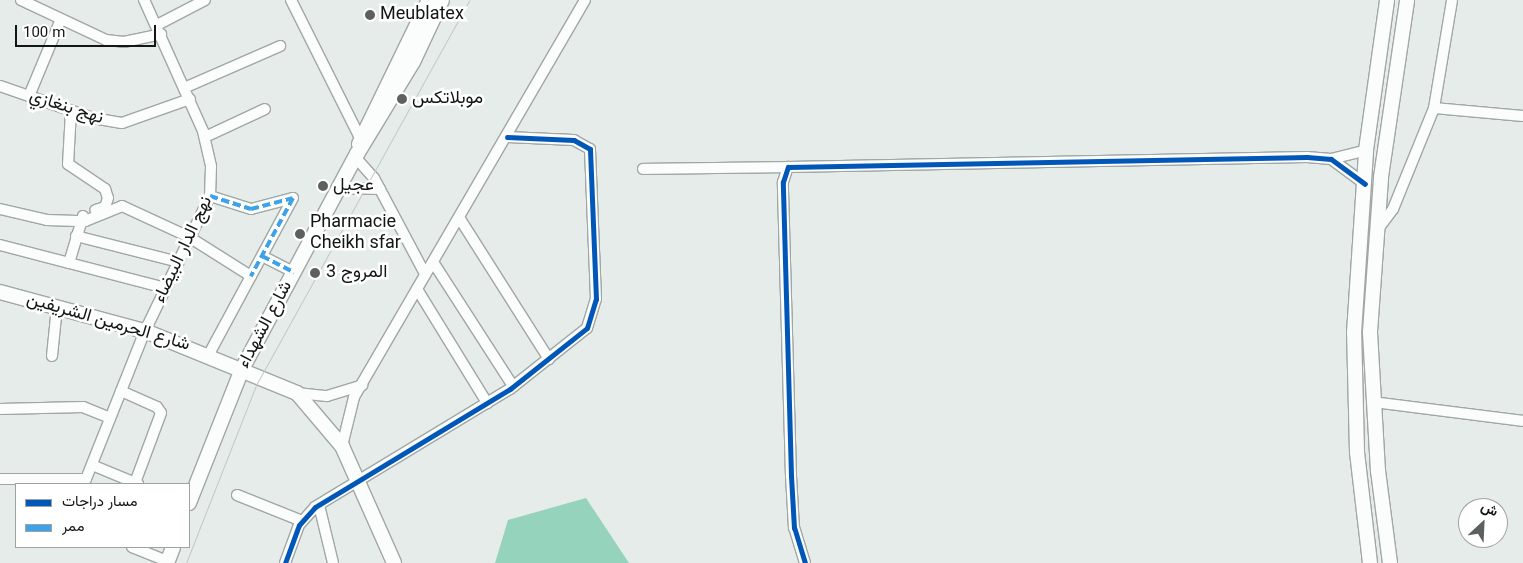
<!DOCTYPE html>
<html>
<head>
<meta charset="utf-8">
<style>
	body { margin:0 }
	#map { position:relative; width:1523px; height:563px; overflow:hidden; background:#e5ece9; font-family:Georgia,Vazirmatn,serif }
	div>[style] { position:absolute }
	[style*='--x'] { left:calc(var(--x)*1px); top:calc(var(--y)*1px); width:calc(var(--w)*1px); rotate:calc(var(--a)*1deg) }
	.water>* { inset:0; background:#95d3bc }
	.roads { filter:drop-shadow(1px 0 #a1a7a4) drop-shadow(-1px 0 #a1a7a4) drop-shadow(0 1px #a1a7a4) drop-shadow(0 -1px #a1a7a4) }
	.street>* { height:10px; margin:-5px; padding:0 5px; transform-origin:5px; border-radius:5px; background:#fbfcfc }
	.secondary>* { height:14px; margin:-7px; padding:0 7px; transform-origin:7px; border-radius:7px; background:#fbfcfc }
	.tram>* { height:1px; margin:-0.5px; padding:0 0.5px; transform-origin:0.5px; border-radius:0.5px; background:#c6c8c8 }
	.quiet>* { height:4px; margin-top:-2px; transform-origin:0; background:repeating-linear-gradient(90deg,#3da2ea 0 8px,transparent 0 12px) }
	.cycleway>* { height:5px; margin:-2.5px; padding:0 2.5px; transform-origin:2.5px; border-radius:2.5px; background:#0057b8 }
	.dots>* { width:14px; height:14px; translate:-50% -50%; box-sizing:border-box; border:2px solid #fff; border-radius:50% }
	span { translate:-50% -50%; white-space:nowrap; text-align:center; line-height:1.15; -webkit-text-stroke:5px #fff; paint-order:stroke }
	.poi-label { font-size:18px; color:#121614 }
	.left { translate:0 -50%; text-align:left }
	.street-label { font-size:18px; color:#121614 }
	.legend { position:absolute; left:15px; top:483px; width:175px; height:65px; box-sizing:border-box; background:#fff; border:1px solid #a0a2a1; margin:0; padding:6px 9px; list-style:none; font-size:15px; color:#121614 }
	.legend li { display:flex; align-items:center; gap:10px; height:25px }
	.legend b { width:25px; border:1px solid #a0a2a1 }
	.north { position:absolute; left:1458px; top:498px; width:50px; height:50px; box-sizing:border-box; background:#fff; border:1px solid #a0a2a1; border-radius:50%; rotate:25deg; font-size:14px; font-weight:700; line-height:20px; text-align:center; color:#121614 }
	.north::after { content:''; display:block; margin:auto; width:18px; height:22px; background:#5c615f; clip-path:polygon(50% 0,100% 100%,50% 72%,0 100%) }
	.scale { position:absolute; left:15px; top:25px; width:141px; height:22px; box-sizing:border-box; border:2px solid #121614; border-top:0; padding-left:6px; font-size:15px; line-height:18px; white-space:nowrap; color:#121614; -webkit-text-stroke:4px #fff; paint-order:stroke }
</style>
</head>
<body>
<div id="map">
	<div class="water">
		<div style="clip-path:polygon(586px 498px,629px 563px,495px 563px,508px 520px)"></div>
	</div>
	<div class="roads">
		<div class="street">
			<div style="--x:21;--y:0;--w:94;--a:25.2"></div>
			<div style="--x:106;--y:40;--w:18;--a:6"></div>
			<div style="--x:124;--y:42;--w:38;--a:-12"></div>
			<div style="--x:291;--y:0;--w:154;--a:63.4"></div>
			<div style="--x:360;--y:138;--w:7;--a:34"></div>
			<div style="--x:157;--y:25;--w:54;--a:-27.5"></div>
			<div style="--x:0;--y:86;--w:98;--a:19"></div>
			<div style="--x:93;--y:118;--w:29;--a:10"></div>
			<div style="--x:122;--y:123;--w:72;--a:-19.4"></div>
			<div style="--x:184;--y:88;--w:105;--a:-23.6"></div>
			<div style="--x:29;--y:96;--w:83;--a:-67.4"></div>
			<div style="--x:1434;--y:108;--w:89;--a:5.1"></div>
			<div style="--x:71;--y:111;--w:53;--a:93.2"></div>
			<div style="--x:68;--y:164;--w:45;--a:34"></div>
			<div style="--x:105;--y:189;--w:9;--a:72"></div>
			<div style="--x:108;--y:198;--w:9;--a:108"></div>
			<div style="--x:105;--y:207;--w:10;--a:163"></div>
			<div style="--x:205;--y:137;--w:66;--a:-25"></div>
			<div style="--x:355;--y:157;--w:28;--a:48"></div>
			<div style="--x:374;--y:178;--w:109;--a:62"></div>
			<div style="--x:1331;--y:159;--w:36;--a:-14"></div>
			<div style="--x:643;--y:169;--w:145;--a:-0.8"></div>
			<div style="--x:339;--y:188;--w:41;--a:1.4"></div>
			<div style="--x:210;--y:196;--w:43;--a:17.6"></div>
			<div style="--x:251;--y:209;--w:43;--a:-14.7"></div>
			<div style="--x:293;--y:198;--w:89;--a:118.3"></div>
			<div style="--x:0;--y:209;--w:48;--a:13.2"></div>
			<div style="--x:47;--y:220;--w:38;--a:2"></div>
			<div style="--x:85;--y:221;--w:40;--a:-22"></div>
			<div style="--x:122;--y:206;--w:74;--a:24.8"></div>
			<div style="--x:189;--y:237;--w:73;--a:32.2"></div>
			<div style="--x:251;--y:276;--w:89;--a:118.3"></div>
			<div style="--x:83;--y:216;--w:49;--a:106.6"></div>
			<div style="--x:69;--y:263;--w:100;--a:14.5"></div>
			<div style="--x:460;--y:219;--w:166;--a:57.6"></div>
			<div style="--x:1378;--y:229;--w:25;--a:-53"></div>
			<div style="--x:1393;--y:209;--w:109;--a:-67.9"></div>
			<div style="--x:1434;--y:108;--w:109;--a:-80.5"></div>
			<div style="--x:76;--y:236;--w:106;--a:14.2"></div>
			<div style="--x:0;--y:245;--w:71;--a:14.6"></div>
			<div style="--x:262;--y:256;--w:36;--a:27"></div>
			<div style="--x:433;--y:262;--w:148;--a:57.2"></div>
			<div style="--x:417;--y:289;--w:134;--a:58.4"></div>
			<div style="--x:52;--y:356;--w:49;--a:-84.2"></div>
			<div style="--x:121;--y:391;--w:39;--a:24"></div>
			<div style="--x:157;--y:407;--w:7;--a:56"></div>
			<div style="--x:161;--y:413;--w:75;--a:110.4"></div>
			<div style="--x:297;--y:393;--w:30;--a:6"></div>
			<div style="--x:327;--y:396;--w:37;--a:-17"></div>
			<div style="--x:1373;--y:402;--w:151;--a:7.2"></div>
			<div style="--x:0;--y:409;--w:83;--a:-1.4"></div>
			<div style="--x:83;--y:407;--w:29;--a:22"></div>
			<div style="--x:342;--y:446;--w:50;--a:-76.2"></div>
			<div style="--x:354;--y:397;--w:459;--a:-59.8"></div>
			<div style="--x:92;--y:465;--w:50;--a:22.4"></div>
			<div style="--x:0;--y:479;--w:86;--a:0"></div>
			<div style="--x:86;--y:479;--w:159;--a:-68.3"></div>
			<div style="--x:145;--y:331;--w:150;--a:-64.3"></div>
			<div style="--x:210;--y:196;--w:30;--a:-88"></div>
			<div style="--x:211;--y:166;--w:36;--a:-103"></div>
			<div style="--x:203;--y:131;--w:144;--a:-114.2"></div>
			<div style="--x:237;--y:495;--w:70;--a:21.8"></div>
			<div style="--x:319;--y:505;--w:60;--a:76.4"></div>
			<div style="--x:132;--y:547;--w:38;--a:22"></div>
			<div style="--x:285;--y:563;--w:40;--a:-69.8"></div>
			<div style="--x:299;--y:525;--w:24;--a:-48"></div>
			<div style="--x:315;--y:507;--w:228;--a:-31.2"></div>
			<div style="--x:510;--y:389;--w:98;--a:-38.4"></div>
			<div style="--x:587;--y:328;--w:30;--a:-73"></div>
			<div style="--x:596;--y:299;--w:150;--a:-92.3"></div>
			<div style="--x:590;--y:149;--w:18;--a:-151"></div>
			<div style="--x:574;--y:140;--w:67;--a:-177.4"></div>
			<div style="--x:805;--y:563;--w:37;--a:-107"></div>
			<div style="--x:794;--y:528;--w:52;--a:-93.3"></div>
			<div style="--x:791;--y:476;--w:294;--a:-91.6"></div>
			<div style="--x:783;--y:182;--w:16;--a:-72"></div>
			<div style="--x:788;--y:167;--w:519;--a:-1.1"></div>
			<div style="--x:1307;--y:157;--w:24;--a:5"></div>
			<div style="--x:1331;--y:159;--w:42;--a:36.3"></div>
		</div>
		<div class="secondary">
			<div style="--x:359;--y:144;--w:160;--a:-64.1"></div>
			<div style="--x:0;--y:292;--w:150;--a:15.1"></div>
			<div style="--x:145;--y:331;--w:164;--a:22.2"></div>
			<div style="--x:297;--y:393;--w:70;--a:49.7"></div>
			<div style="--x:342;--y:446;--w:128;--a:66"></div>
			<div style="--x:189;--y:503;--w:144;--a:-68.4"></div>
			<div style="--x:242;--y:369;--w:244;--a:-61.9"></div>
			<div style="--x:357;--y:154;--w:108;--a:-58.7"></div>
			<div style="--x:413;--y:62;--w:68;--a:-64.9"></div>
			<div style="--x:167;--y:563;--w:17;--a:-69"></div>
			<div style="--x:1370;--y:563;--w:112;--a:-96.7"></div>
			<div style="--x:1357;--y:452;--w:119;--a:-91.4"></div>
			<div style="--x:1354;--y:333;--w:183;--a:-86.2"></div>
			<div style="--x:1366;--y:150;--w:151;--a:-82"></div>
			<div style="--x:1390;--y:563;--w:93;--a:-97.4"></div>
			<div style="--x:1378;--y:471;--w:139;--a:-93.3"></div>
			<div style="--x:1370;--y:332;--w:155;--a:-85.9"></div>
			<div style="--x:1381;--y:177;--w:179;--a:-81.6"></div>
		</div>
	</div>
	<div class="tram">
		<div style="--x:186;--y:563;--w:191;--a:-68.5"></div>
		<div style="--x:256;--y:385;--w:440;--a:-61"></div>
	</div>
	<div class="quiet">
		<div style="--x:210;--y:196;--w:43;--a:17.6"></div>
		<div style="--x:251;--y:209;--w:43;--a:-14.7"></div>
		<div style="--x:293;--y:198;--w:89;--a:118.3"></div>
		<div style="--x:262;--y:256;--w:36;--a:27"></div>
	</div>
	<div class="cycleway">
		<div style="--x:285;--y:563;--w:40;--a:-69.8"></div>
		<div style="--x:299;--y:525;--w:24;--a:-48"></div>
		<div style="--x:315;--y:507;--w:228;--a:-31.2"></div>
		<div style="--x:510;--y:389;--w:98;--a:-38.4"></div>
		<div style="--x:587;--y:328;--w:30;--a:-73"></div>
		<div style="--x:596;--y:299;--w:150;--a:-92.3"></div>
		<div style="--x:590;--y:149;--w:18;--a:-151"></div>
		<div style="--x:574;--y:140;--w:67;--a:-177.4"></div>
		<div style="--x:805;--y:563;--w:37;--a:-107"></div>
		<div style="--x:794;--y:528;--w:52;--a:-93.3"></div>
		<div style="--x:791;--y:476;--w:294;--a:-91.6"></div>
		<div style="--x:783;--y:182;--w:16;--a:-72"></div>
		<div style="--x:788;--y:167;--w:519;--a:-1.1"></div>
		<div style="--x:1307;--y:157;--w:24;--a:5"></div>
		<div style="--x:1331;--y:159;--w:42;--a:36.3"></div>
	</div>
	<div class="dots">
		<div style="left:370px;top:15px;background:#5c615f"></div>
		<div style="left:402px;top:99px;background:#5c615f"></div>
		<div style="left:323px;top:186px;background:#5c615f"></div>
		<div style="left:300px;top:234px;background:#5c615f"></div>
		<div style="left:315px;top:273px;background:#5c615f"></div>
	</div>
	<div class="poi-label">
		<span class="left" style="left:380px;top:15px">Meublatex</span>
		<span class="left" style="left:412px;top:99px">موبلاتكس</span>
		<span class="left" style="left:333px;top:186px">عجيل</span>
		<span class="left" style="left:310px;top:234px">Pharmacie<br>Cheikh sfar</span>
		<span class="left" style="left:326px;top:273px">المروج 3</span>
	</div>
	<div class="street-label">
		<span style="left:66px;top:108px;rotate:18deg">نهج بنغازي</span>
		<span style="left:184px;top:250px;rotate:-65deg">نهج الدار البيضاء</span>
		<span style="left:108px;top:323px;rotate:16deg">شارع الحرمين الشريفين</span>
		<span style="left:266px;top:325px;rotate:-62deg">شارع الشهداء</span>
	</div>
	<ul class="legend">
	<li><b style="height:6px;background:#0057b8"></b>مسار دراجات</li>
	<li><b style="height:6px;background:#3da2ea"></b>ممر</li>
	</ul>
	<div class="north">ش</div>
	<div class="scale">100 m</div>
</div>
</body>
</html>
